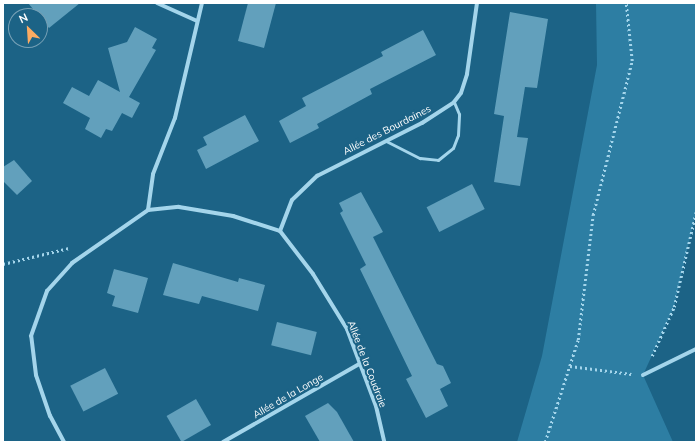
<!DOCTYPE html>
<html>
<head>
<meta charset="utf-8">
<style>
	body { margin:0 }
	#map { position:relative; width:699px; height:445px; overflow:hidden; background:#1c6386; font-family:Mulish,sans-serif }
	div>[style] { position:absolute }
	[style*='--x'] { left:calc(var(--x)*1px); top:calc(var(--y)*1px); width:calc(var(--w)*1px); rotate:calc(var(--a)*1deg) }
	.green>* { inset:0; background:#2d7ea3 }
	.building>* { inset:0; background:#62a0bc; transform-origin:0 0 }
	.path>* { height:2.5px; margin-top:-1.25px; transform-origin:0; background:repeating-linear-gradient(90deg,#a4d5eb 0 2px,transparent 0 5px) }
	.service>* { height:3px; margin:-1.5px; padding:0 1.5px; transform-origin:1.5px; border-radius:1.5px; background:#a4d5eb }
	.minor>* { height:4px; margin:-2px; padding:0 2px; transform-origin:2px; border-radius:2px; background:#a4d5eb }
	span { translate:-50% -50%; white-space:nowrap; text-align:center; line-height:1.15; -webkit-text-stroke:4px #1c6386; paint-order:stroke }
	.street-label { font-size:10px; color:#fff }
	.frame { position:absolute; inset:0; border:4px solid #fff; pointer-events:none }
	.north { position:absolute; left:8px; top:8px; width:40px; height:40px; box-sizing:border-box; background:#1c6386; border:1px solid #77a1b6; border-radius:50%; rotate:335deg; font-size:11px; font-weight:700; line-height:16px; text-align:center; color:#fff }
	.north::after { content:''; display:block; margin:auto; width:14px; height:18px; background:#fbab62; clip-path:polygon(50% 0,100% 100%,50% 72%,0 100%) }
</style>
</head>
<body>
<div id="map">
	<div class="green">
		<div style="clip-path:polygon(596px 3px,696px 3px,696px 212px,674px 307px,643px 375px,673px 442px,517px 442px,542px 356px,597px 65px)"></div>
	</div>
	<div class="building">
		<div style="clip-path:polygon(28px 3px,80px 3px,49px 28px)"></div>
		<div style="clip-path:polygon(248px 3px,276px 3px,264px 48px,238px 41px)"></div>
		<div style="clip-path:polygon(510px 12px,548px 19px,537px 88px,525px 87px,517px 137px,528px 138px,520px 186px,494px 182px,504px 116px,494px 114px)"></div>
		<div style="clip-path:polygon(135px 27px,157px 39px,152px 48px,156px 50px,129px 97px,140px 103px,132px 118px,122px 113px,112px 131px,106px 129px,101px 138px,85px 129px,90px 118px,63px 103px,72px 87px,89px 96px,98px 80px,120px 92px,108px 48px,127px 42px)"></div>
		<div style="clip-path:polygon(423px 30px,436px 55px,370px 89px,372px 94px,317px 124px,319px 128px,290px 143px,279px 121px,306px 106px,302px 98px,383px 56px,381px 52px)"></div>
		<div style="clip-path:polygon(245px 115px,259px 141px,206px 169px,197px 150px,207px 145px,203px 137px)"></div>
		<div style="clip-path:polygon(14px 160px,32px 181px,17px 195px,3px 181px,3px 167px)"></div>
		<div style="left:472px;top:184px;width:28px;height:51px;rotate:63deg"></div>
		<div style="clip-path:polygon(361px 192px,383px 232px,373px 237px,437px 364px,443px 366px,451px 383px,440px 389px,448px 406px,426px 418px,406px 379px,412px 376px,360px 269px,366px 265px,340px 213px,343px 211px,339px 203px)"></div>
		<div style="clip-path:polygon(173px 263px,238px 282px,239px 278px,265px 285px,258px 311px,202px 296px,199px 304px,163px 295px)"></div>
		<div style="clip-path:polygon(114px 269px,148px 278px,138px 313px,112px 306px,115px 296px,107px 293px)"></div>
		<div style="left:277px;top:322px;width:41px;height:24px;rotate:14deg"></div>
		<div style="left:105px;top:368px;width:29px;height:39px;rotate:63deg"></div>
		<div style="left:196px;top:399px;width:30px;height:34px;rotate:60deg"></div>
		<div style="clip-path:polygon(328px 403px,337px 412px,354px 442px,320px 442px,305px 416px)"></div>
	</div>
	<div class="path">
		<div style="--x:3;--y:264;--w:68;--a:-13.6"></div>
		<div style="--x:652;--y:356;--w:54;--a:-65.8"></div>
		<div style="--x:674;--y:307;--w:98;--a:-77"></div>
		<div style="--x:570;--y:366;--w:62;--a:7.5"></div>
		<div style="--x:545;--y:442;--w:107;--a:-72.1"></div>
		<div style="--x:578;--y:340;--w:126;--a:-83.2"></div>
		<div style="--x:593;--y:215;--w:159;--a:-75.8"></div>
		<div style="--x:632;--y:61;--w:58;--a:-95.9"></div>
	</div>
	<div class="service">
		<div style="--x:386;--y:141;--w:38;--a:27"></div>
		<div style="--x:420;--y:158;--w:18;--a:6"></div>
		<div style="--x:438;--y:160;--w:19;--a:-39"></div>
		<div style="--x:453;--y:148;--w:14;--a:-69"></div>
		<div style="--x:458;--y:135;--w:21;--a:-87"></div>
		<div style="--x:459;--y:114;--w:13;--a:-113"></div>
	</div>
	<div class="minor">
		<div style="--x:157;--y:3;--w:44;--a:24.2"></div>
		<div style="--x:148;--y:210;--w:36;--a:-82"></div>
		<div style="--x:153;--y:174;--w:60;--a:-68.6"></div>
		<div style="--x:175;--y:118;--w:118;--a:-76.8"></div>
		<div style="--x:280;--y:231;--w:33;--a:-69"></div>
		<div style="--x:292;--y:200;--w:35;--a:-44"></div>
		<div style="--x:317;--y:176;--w:118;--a:-26.8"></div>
		<div style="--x:422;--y:123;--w:38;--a:-33"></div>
		<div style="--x:454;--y:102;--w:11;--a:-52"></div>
		<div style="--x:461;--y:93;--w:20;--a:-72"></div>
		<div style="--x:467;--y:74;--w:72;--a:-82"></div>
		<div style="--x:643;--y:375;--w:59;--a:-26.1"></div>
		<div style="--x:64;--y:442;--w:30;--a:-118"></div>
		<div style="--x:50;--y:416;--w:43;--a:-108.9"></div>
		<div style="--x:36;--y:375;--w:39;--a:-97"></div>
		<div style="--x:31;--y:336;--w:48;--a:-70.4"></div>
		<div style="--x:47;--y:291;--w:38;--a:-48"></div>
		<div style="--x:72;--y:263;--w:93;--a:-34.9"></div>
		<div style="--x:148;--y:210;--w:31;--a:-6"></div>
		<div style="--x:179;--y:207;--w:55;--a:9.5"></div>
		<div style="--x:233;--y:216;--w:49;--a:17.7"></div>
		<div style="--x:280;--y:231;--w:54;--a:52.5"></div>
		<div style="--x:313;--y:274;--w:65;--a:58.3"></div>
		<div style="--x:347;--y:329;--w:82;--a:69.4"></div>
		<div style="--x:376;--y:406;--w:37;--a:77"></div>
		<div style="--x:223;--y:442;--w:159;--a:-29.8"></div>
	</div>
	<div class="street-label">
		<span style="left:387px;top:130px;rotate:-27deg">Allée des Bourdaines</span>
		<span style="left:367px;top:364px;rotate:69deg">Allée de la Coudraie</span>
		<span style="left:288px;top:396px;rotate:-30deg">Allée de la Longe</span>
	</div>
	<div class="frame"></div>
	<div class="north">N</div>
</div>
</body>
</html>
